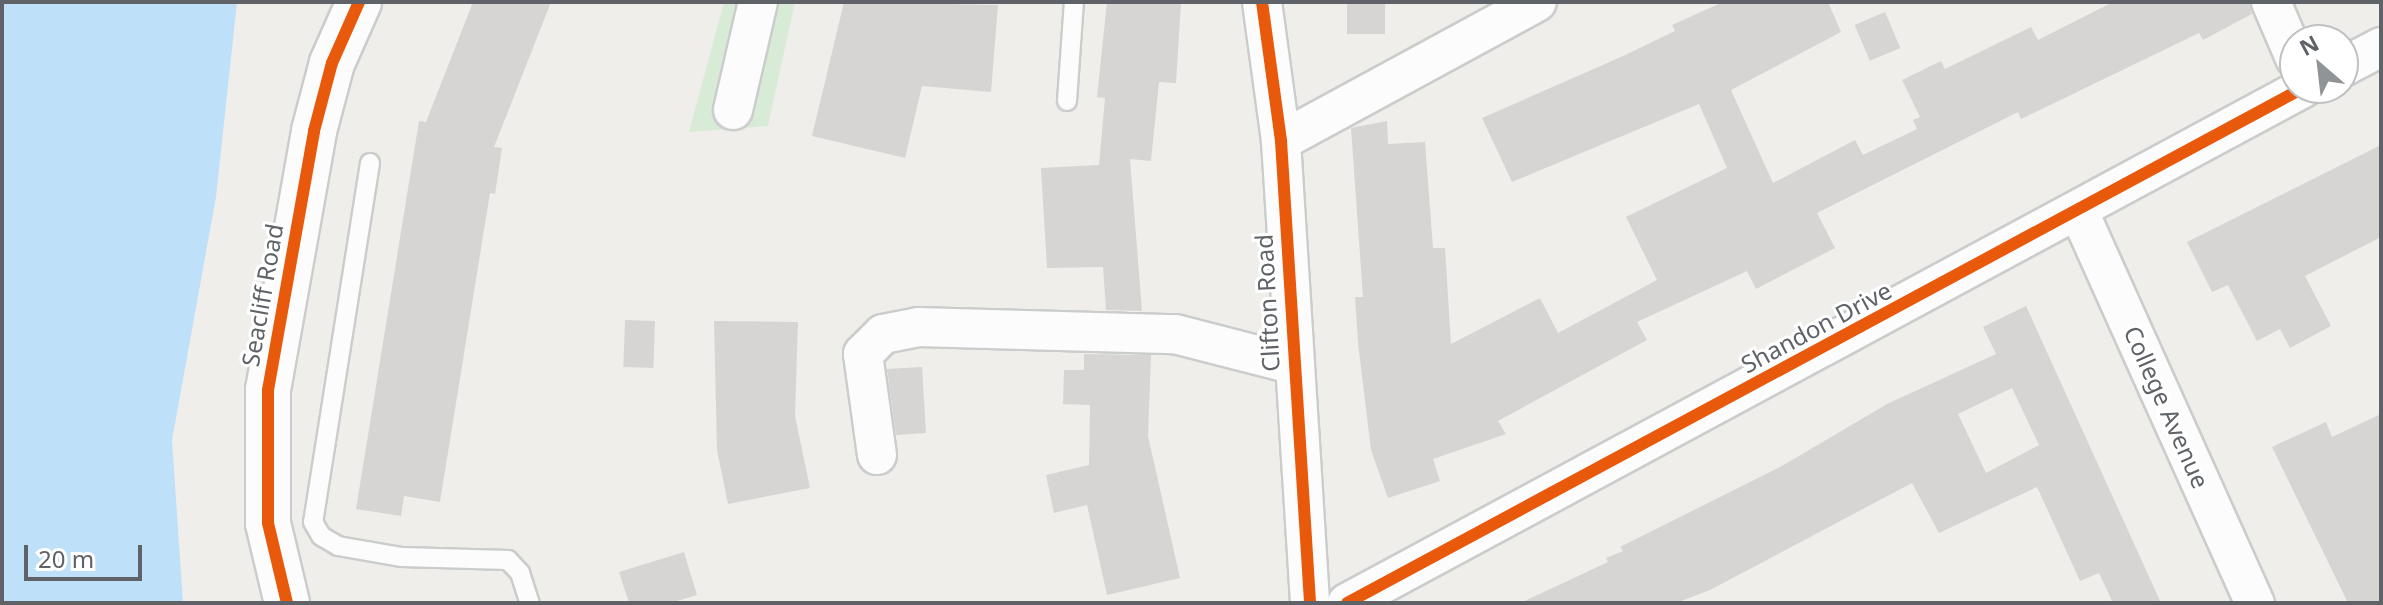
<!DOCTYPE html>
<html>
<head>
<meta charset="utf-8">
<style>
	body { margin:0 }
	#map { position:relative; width:2383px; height:605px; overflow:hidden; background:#efeeea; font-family:"Noto Sans",sans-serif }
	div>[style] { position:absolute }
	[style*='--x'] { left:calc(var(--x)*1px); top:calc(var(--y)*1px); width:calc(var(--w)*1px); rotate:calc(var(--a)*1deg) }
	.green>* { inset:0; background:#d8ebd6 }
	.water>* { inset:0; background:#bfe0f9 }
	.building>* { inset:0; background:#d6d5d3; transform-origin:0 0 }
	.roads { filter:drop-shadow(2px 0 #cbcccc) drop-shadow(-2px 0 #cbcccc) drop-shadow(0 2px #cbcccc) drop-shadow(0 -2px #cbcccc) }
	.service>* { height:18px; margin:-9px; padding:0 9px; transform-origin:9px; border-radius:9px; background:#fdfcfc }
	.minor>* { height:38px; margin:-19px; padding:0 19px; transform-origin:19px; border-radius:19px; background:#fdfcfc }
	.tertiary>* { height:44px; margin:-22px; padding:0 22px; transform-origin:22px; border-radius:22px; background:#fdfcfc }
	.cycleway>* { height:12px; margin:-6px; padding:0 6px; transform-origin:6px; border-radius:6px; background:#e8590c }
	span { translate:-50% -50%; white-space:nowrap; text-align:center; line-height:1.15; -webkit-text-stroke:6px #fff; paint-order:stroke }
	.street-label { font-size:24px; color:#5f6368 }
	.frame { position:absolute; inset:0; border:4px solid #5f6368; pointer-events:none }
	.north { position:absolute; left:2279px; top:24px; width:80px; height:80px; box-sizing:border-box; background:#fff; border:2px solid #bfc1c3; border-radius:50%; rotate:332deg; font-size:22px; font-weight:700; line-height:32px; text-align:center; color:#5f6368 }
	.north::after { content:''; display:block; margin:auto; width:28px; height:36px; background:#919496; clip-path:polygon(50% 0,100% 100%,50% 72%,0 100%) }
	.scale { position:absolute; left:24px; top:545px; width:118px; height:36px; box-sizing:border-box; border:4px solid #5f6368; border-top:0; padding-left:10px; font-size:24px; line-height:28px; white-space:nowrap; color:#5f6368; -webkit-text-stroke:6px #fff; paint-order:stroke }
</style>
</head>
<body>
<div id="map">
	<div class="green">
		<div style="clip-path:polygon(724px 2px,795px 2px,768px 126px,689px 132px)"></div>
	</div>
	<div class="water">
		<div style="clip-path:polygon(2px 2px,237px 2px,216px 197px,172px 440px,183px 603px,2px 603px)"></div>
	</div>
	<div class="building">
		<div style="clip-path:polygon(473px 2px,551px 2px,494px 147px,502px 148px,495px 194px,490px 193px,440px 502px,404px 496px,401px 516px,356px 509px,419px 121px,426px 122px)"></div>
		<div style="clip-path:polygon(844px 2px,998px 5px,991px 92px,922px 86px,905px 158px,812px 136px)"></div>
		<div style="clip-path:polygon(1107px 2px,1181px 2px,1176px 83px,1159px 82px,1151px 161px,1130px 159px,1142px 311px,1106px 310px,1103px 267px,1047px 268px,1041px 168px,1099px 165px,1105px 98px,1097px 97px)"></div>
		<div style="left:1347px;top:2px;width:38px;height:32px"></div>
		<div style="clip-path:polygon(1723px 2px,1828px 2px,1841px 32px,1731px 90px,1773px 183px,1855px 140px,1863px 155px,1917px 129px,1913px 120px,1920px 117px,1902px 80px,1941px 61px,1945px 69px,2031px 27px,2038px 40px,2113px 2px,2249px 2px,2252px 14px,2203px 40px,2199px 33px,2021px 119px,2018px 112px,1817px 213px,1835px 248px,1756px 289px,1747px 271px,1637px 322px,1647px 340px,1498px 421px,1506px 434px,1433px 459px,1440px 481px,1388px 498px,1371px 450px,1358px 343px,1355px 297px,1363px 297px,1351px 128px,1387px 121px,1388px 144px,1425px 142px,1433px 248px,1445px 248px,1451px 344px,1540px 298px,1558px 333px,1657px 280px,1626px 217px,1727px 168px,1699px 104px,1512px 182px,1482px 118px,1621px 57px,1675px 31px,1672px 25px)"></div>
		<div style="left:1885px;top:12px;width:39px;height:33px;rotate:67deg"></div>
		<div style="clip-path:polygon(2381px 145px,2381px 237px,2305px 276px,2331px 326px,2290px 348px,2280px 329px,2257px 341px,2228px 285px,2212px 292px,2187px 242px)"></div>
		<div style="clip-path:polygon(evenodd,2026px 306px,2161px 603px,2113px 603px,2099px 573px,2080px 581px,2037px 487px,1939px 533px,1912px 483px,1710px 590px,1676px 603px,1520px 603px,1608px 562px,1606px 558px,1623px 551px,1620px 547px,1782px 466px,1887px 404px,1996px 354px,1983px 327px,2026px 306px,2012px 388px,2039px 445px,1986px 473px,1958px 414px,2012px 388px)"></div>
		<div style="left:625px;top:320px;width:30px;height:47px;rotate:2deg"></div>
		<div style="clip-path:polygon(714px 321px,798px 322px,795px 416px,810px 488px,728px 504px,717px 450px)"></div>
		<div style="clip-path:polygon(1084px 354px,1151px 355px,1148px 436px,1180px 578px,1107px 595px,1087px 505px,1054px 513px,1046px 475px,1089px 465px,1090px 405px,1063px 404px,1064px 370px,1084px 370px)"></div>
		<div style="clip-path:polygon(922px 367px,926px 433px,896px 435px,887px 369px)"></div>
		<div style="clip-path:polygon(2381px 414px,2381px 603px,2348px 603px,2272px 447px,2326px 422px,2332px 437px)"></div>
		<div style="clip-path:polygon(684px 552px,697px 595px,670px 603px,629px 603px,619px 572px)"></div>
	</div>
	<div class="roads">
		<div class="service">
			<div style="--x:1067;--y:101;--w:99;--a:-86"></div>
			<div style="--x:370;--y:163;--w:363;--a:99"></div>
			<div style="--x:313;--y:522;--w:16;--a:60"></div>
			<div style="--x:321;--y:536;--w:20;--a:30"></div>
			<div style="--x:338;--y:546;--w:65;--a:9.8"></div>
			<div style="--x:402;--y:557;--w:106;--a:1.6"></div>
			<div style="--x:508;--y:560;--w:18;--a:47"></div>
			<div style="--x:520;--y:573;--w:32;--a:72"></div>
		</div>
		<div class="minor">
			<div style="--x:1262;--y:2;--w:140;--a:82.2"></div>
			<div style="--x:1281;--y:141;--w:463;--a:86.4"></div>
			<div style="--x:2271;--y:2;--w:61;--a:66.8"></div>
			<div style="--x:2343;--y:67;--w:43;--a:-27.8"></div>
			<div style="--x:733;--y:110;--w:111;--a:-77"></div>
			<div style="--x:1281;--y:141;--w:291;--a:-28.5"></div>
			<div style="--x:2079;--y:212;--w:429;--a:65.8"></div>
			<div style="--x:877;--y:455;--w:102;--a:-97.9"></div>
			<div style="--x:863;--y:354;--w:28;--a:-45"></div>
			<div style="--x:883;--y:334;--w:36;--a:-11"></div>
			<div style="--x:918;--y:327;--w:257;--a:1.6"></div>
			<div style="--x:1175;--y:334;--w:121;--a:14.4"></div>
			<div style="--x:1347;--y:603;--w:1086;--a:-28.31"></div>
		</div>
		<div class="tertiary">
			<div style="--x:287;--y:603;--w:82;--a:-103.4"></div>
			<div style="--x:268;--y:523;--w:133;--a:-90"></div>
			<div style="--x:268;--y:390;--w:263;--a:-79.9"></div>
			<div style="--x:314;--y:131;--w:70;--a:-75.2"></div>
			<div style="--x:332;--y:63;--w:67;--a:-66.1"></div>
		</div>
	</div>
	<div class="cycleway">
		<div style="--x:1262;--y:2;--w:140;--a:82.2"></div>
		<div style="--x:1281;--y:141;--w:463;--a:86.4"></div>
		<div style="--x:287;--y:603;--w:82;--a:-103.4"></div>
		<div style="--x:268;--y:523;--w:133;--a:-90"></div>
		<div style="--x:268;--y:390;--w:263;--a:-79.9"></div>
		<div style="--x:314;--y:131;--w:70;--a:-75.2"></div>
		<div style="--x:332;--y:63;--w:67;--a:-66.1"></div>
		<div style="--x:1347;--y:603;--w:1086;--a:-28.31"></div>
	</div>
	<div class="street-label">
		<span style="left:262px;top:295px;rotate:-80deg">Seacliff Road</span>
		<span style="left:1267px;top:303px;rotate:-93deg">Clifton Road</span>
		<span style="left:1816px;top:327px;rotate:-28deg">Shandon Drive</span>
		<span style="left:2167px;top:407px;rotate:66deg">College Avenue</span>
	</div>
	<div class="frame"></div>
	<div class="north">N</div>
	<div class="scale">20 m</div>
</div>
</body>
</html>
